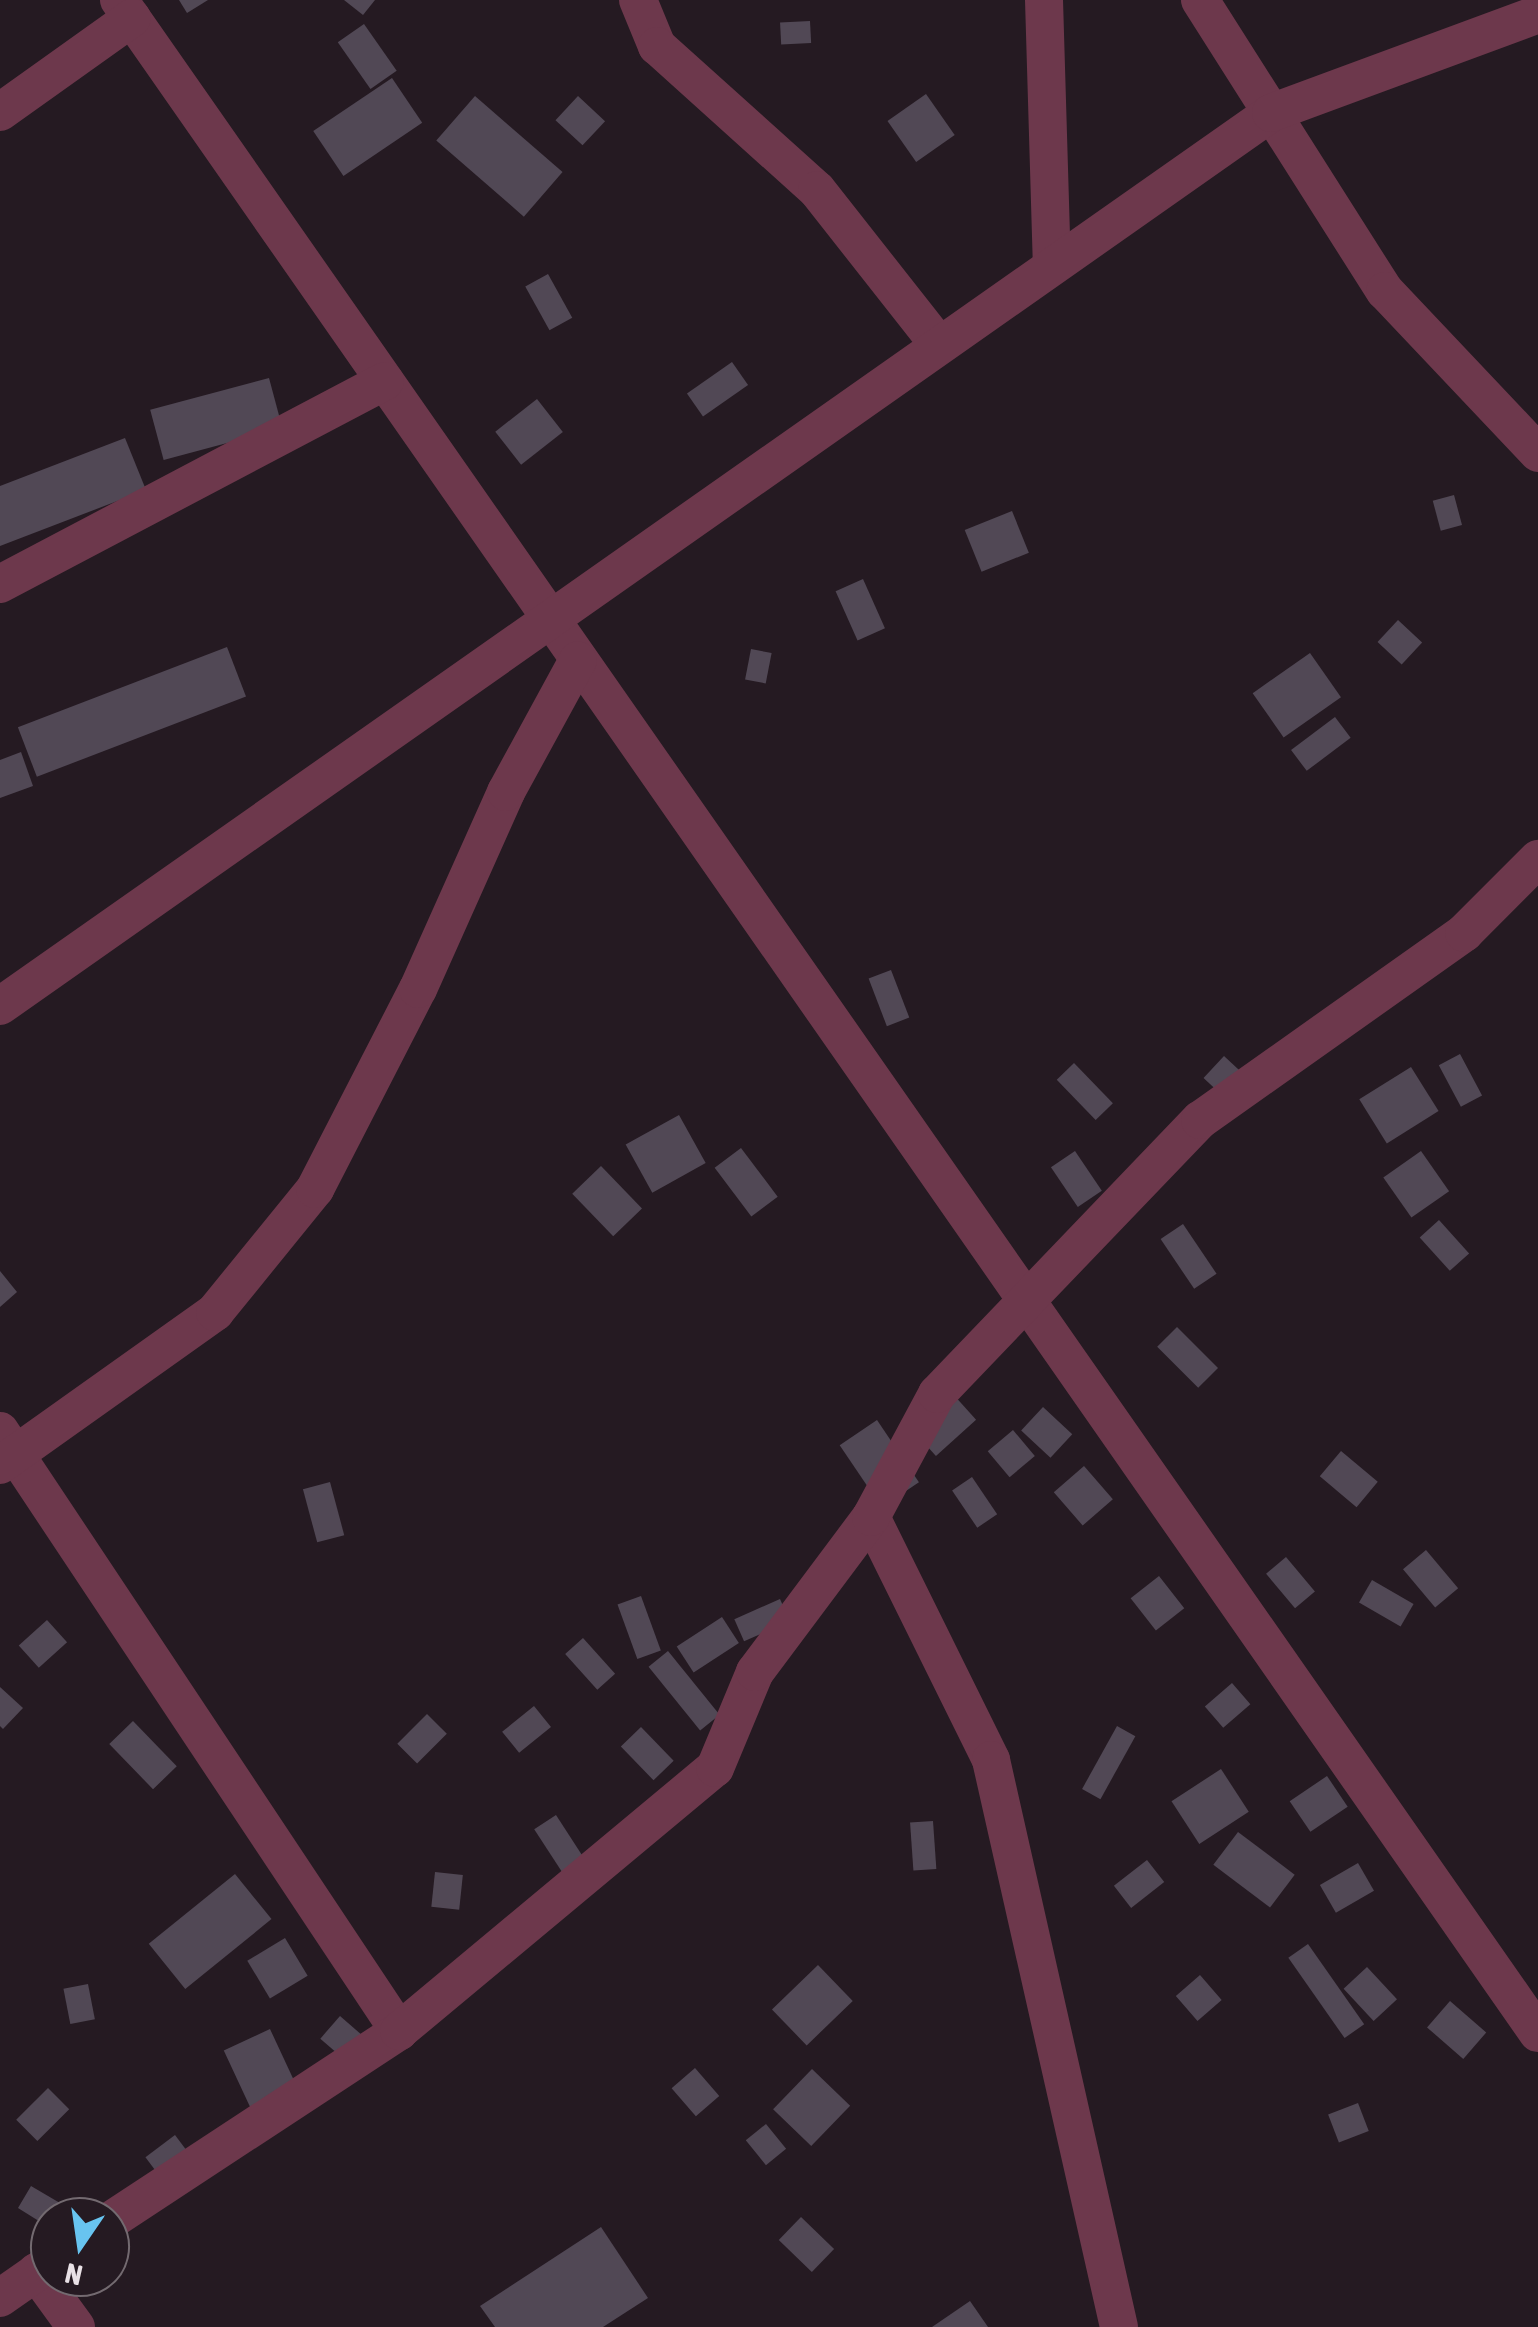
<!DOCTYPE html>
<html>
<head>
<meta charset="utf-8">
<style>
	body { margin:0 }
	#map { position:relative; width:1538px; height:2327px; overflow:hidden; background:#251a22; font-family:"Asap Condensed",sans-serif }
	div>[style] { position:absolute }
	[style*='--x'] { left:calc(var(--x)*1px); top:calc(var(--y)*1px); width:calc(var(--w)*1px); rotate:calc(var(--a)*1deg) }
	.building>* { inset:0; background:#514855; transform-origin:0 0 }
	.street>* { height:38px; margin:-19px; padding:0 19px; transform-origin:19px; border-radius:19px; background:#6d384c }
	span { translate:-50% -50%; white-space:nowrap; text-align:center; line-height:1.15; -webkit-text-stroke:8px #251a22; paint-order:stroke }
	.north { position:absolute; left:30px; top:2197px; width:100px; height:100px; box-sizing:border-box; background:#251a22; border:2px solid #736a70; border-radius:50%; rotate:193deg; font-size:28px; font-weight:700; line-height:40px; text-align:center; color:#e9e1e6 }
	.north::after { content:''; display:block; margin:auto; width:35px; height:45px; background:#68c4f0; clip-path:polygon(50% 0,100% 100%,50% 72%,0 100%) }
</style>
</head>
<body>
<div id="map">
	<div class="building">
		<div style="clip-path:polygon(179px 0,208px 0,187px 13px)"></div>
		<div style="clip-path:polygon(344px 0,375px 0,363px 15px)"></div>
		<div style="left:810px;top:21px;width:22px;height:30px;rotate:87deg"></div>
		<div style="left:364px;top:24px;width:57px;height:32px;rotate:55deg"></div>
		<div style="left:392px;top:78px;width:54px;height:95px;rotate:56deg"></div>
		<div style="left:926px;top:94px;width:50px;height:47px;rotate:55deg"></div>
		<div style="left:475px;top:96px;width:116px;height:59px;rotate:41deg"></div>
		<div style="left:578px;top:96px;width:37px;height:33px;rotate:43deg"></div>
		<div style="left:548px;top:274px;width:50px;height:26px;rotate:61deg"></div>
		<div style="left:732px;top:362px;width:28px;height:55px;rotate:55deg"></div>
		<div style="left:269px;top:378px;width:52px;height:123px;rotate:75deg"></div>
		<div style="left:537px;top:399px;width:42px;height:53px;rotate:52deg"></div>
		<div style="clip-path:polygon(125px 438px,146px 490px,0 546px,0 486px)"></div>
		<div style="left:1454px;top:495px;width:31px;height:22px;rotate:75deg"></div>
		<div style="left:1012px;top:511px;width:45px;height:51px;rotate:68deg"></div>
		<div style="left:863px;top:579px;width:54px;height:30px;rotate:66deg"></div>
		<div style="left:1398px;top:620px;width:33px;height:30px;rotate:43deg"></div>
		<div style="left:227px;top:647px;width:53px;height:224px;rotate:69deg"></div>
		<div style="left:751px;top:649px;width:21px;height:31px;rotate:11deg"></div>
		<div style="left:1310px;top:653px;width:54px;height:70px;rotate:55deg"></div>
		<div style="left:1335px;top:717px;width:26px;height:55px;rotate:53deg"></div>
		<div style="clip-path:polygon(21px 752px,33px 786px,0 798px,0 760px)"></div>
		<div style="left:891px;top:970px;width:51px;height:24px;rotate:69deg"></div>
		<div style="left:1460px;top:1054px;width:47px;height:24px;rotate:62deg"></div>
		<div style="left:1224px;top:1056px;width:50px;height:30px;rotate:43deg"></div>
		<div style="left:1074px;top:1063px;width:56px;height:24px;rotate:46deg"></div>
		<div style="left:1411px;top:1067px;width:52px;height:61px;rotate:58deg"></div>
		<div style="left:679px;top:1115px;width:55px;height:61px;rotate:61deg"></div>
		<div style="left:741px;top:1148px;width:61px;height:33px;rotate:53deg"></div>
		<div style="left:1075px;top:1151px;width:48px;height:29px;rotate:56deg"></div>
		<div style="left:1421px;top:1151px;width:49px;height:46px;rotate:55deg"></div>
		<div style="left:601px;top:1166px;width:59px;height:40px;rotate:46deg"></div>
		<div style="left:1439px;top:1220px;width:45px;height:26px;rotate:48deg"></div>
		<div style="left:1183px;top:1224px;width:60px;height:27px;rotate:56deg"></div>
		<div style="clip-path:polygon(0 1271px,17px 1292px,0 1307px)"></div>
		<div style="left:1177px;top:1327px;width:58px;height:28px;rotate:45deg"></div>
		<div style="left:952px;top:1393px;width:36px;height:54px;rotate:48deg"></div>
		<div style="left:1043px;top:1407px;width:40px;height:32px;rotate:43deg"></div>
		<div style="left:877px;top:1420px;width:75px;height:45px;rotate:56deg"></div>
		<div style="left:1013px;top:1430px;width:34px;height:33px;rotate:50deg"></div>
		<div style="left:1341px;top:1451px;width:48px;height:33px;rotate:40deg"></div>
		<div style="left:1084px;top:1466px;width:44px;height:40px;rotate:49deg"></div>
		<div style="left:972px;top:1477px;width:45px;height:24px;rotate:56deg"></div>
		<div style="left:330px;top:1482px;width:55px;height:28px;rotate:75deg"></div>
		<div style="left:1426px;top:1550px;width:50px;height:30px;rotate:50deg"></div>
		<div style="left:1286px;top:1557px;width:45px;height:26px;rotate:50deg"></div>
		<div style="left:1159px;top:1576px;width:41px;height:36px;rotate:52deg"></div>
		<div style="left:1372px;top:1580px;width:48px;height:26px;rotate:30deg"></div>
		<div style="left:641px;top:1596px;width:58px;height:25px;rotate:70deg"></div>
		<div style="left:780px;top:1599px;width:24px;height:50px;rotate:66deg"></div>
		<div style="left:722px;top:1617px;width:31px;height:54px;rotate:57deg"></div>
		<div style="left:47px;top:1620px;width:30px;height:38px;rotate:48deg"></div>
		<div style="left:583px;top:1638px;width:48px;height:24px;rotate:48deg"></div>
		<div style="left:668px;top:1651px;width:82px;height:25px;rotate:51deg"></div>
		<div style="left:1232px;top:1683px;width:28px;height:36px;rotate:49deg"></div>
		<div style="clip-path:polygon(0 1687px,23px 1708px,3px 1729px,0 1726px)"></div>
		<div style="left:534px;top:1706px;width:27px;height:41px;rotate:51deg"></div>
		<div style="left:427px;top:1714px;width:28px;height:42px;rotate:45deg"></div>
		<div style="left:133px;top:1721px;width:63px;height:33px;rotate:46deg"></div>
		<div style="left:1117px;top:1726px;width:21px;height:72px;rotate:29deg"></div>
		<div style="left:641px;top:1727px;width:47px;height:28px;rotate:46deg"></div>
		<div style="left:1221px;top:1769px;width:51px;height:59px;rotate:57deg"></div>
		<div style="left:1327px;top:1776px;width:37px;height:45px;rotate:56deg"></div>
		<div style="left:556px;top:1815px;width:61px;height:26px;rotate:57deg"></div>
		<div style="left:933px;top:1821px;width:48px;height:23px;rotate:86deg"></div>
		<div style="left:1238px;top:1832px;width:71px;height:41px;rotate:37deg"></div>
		<div style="left:1147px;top:1860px;width:28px;height:42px;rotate:52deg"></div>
		<div style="left:1358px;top:1863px;width:32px;height:44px;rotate:60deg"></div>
		<div style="left:435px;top:1872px;width:28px;height:35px;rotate:6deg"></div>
		<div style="left:235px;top:1874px;width:58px;height:111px;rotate:51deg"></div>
		<div style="left:285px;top:1938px;width:44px;height:44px;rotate:59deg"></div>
		<div style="left:1308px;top:1944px;width:98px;height:24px;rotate:55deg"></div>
		<div style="left:818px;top:1965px;width:50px;height:64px;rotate:46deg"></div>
		<div style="left:1367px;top:1967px;width:44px;height:32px;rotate:47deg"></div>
		<div style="left:1200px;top:1975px;width:33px;height:32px;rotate:49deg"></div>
		<div style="left:88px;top:1984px;width:36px;height:25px;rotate:79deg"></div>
		<div style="left:1450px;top:2001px;width:48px;height:35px;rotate:41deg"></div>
		<div style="left:340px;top:2016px;width:30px;height:30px;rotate:41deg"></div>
		<div style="left:270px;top:2029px;width:67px;height:51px;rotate:65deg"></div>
		<div style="left:695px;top:2068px;width:37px;height:31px;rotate:49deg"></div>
		<div style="left:812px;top:2069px;width:53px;height:56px;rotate:44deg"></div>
		<div style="left:48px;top:2088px;width:30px;height:45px;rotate:45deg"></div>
		<div style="left:1358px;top:2103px;width:30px;height:32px;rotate:69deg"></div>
		<div style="left:766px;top:2124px;width:32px;height:26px;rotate:51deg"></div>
		<div style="left:175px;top:2135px;width:25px;height:37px;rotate:53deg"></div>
		<div style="clip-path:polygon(31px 2186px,77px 2213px,75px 2217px,50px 2217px,50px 2228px,18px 2208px)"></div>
		<div style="left:801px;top:2217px;width:46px;height:32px;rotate:44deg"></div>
		<div style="clip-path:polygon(601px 2227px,648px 2298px,603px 2327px,495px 2327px,480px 2306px)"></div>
		<div style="clip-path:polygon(970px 2301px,988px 2327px,932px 2327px)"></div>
	</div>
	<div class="street">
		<div style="--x:119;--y:0;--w:2479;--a:55.09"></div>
		<div style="--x:638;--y:0;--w:50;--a:67.6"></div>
		<div style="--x:657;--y:46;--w:215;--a:42"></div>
		<div style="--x:817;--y:190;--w:197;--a:51.8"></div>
		<div style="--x:1044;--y:0;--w:266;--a:88.3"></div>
		<div style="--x:1200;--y:0;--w:345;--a:57.6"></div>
		<div style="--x:1385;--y:291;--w:223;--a:46.6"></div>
		<div style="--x:0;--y:112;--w:162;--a:-35.5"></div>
		<div style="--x:0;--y:584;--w:435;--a:-27.8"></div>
		<div style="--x:0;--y:1006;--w:1553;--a:-35.09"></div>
		<div style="--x:1271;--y:113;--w:285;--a:-20.3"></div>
		<div style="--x:0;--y:1431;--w:721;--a:56.38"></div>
		<div style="--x:0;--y:1465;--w:264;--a:-35.4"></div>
		<div style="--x:215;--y:1312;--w:159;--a:-50.9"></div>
		<div style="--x:315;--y:1189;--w:225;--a:-62.8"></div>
		<div style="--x:418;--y:989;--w:216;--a:-65.9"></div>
		<div style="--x:506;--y:792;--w:150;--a:-61.4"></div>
		<div style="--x:871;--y:1517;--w:271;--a:63.7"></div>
		<div style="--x:991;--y:1760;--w:581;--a:77.28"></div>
		<div style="--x:110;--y:2221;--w:346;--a:-33.3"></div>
		<div style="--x:399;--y:2031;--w:411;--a:-39.8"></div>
		<div style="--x:715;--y:1768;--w:104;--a:-67.4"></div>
		<div style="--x:755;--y:1672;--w:194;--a:-53.2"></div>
		<div style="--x:871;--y:1517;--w:140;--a:-61.8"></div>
		<div style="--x:937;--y:1394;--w:380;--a:-46.2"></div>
		<div style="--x:1200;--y:1120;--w:324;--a:-35.3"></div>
		<div style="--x:1464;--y:933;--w:105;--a:-45"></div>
		<div style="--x:36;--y:2272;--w:68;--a:54"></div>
		<div style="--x:0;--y:2298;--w:61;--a:-35"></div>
	</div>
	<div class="north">N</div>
</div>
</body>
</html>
